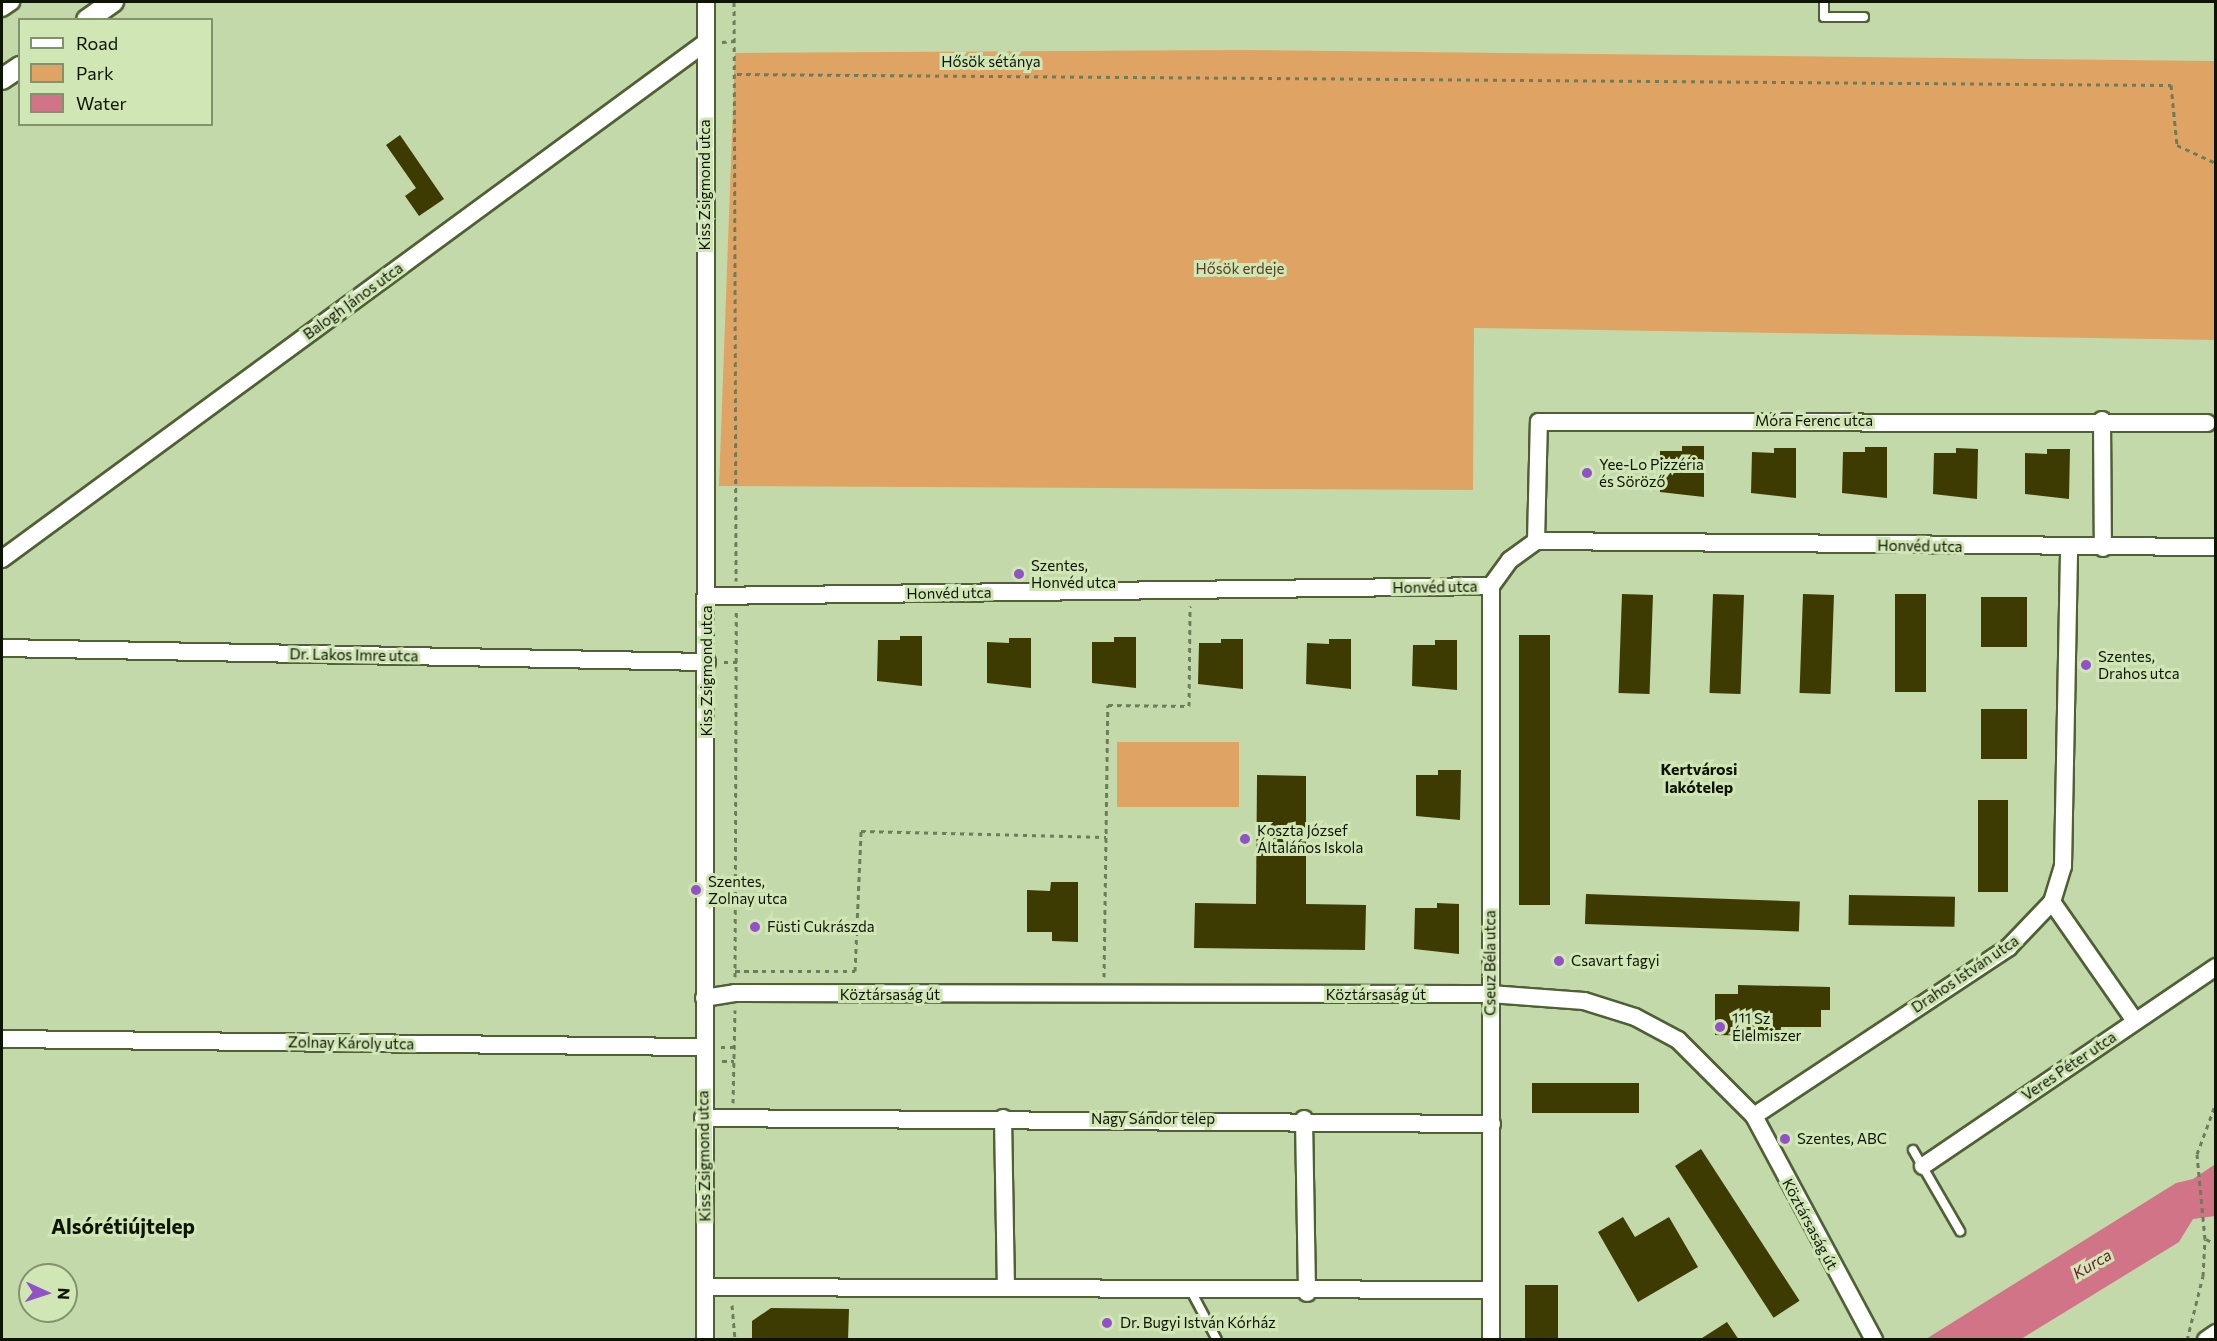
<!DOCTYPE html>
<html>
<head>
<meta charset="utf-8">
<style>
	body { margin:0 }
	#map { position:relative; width:2217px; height:1341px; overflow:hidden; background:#c4d9a9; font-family:Commissioner,sans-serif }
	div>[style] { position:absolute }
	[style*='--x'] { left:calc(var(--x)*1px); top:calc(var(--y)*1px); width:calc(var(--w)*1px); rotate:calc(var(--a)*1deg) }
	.green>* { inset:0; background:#dfa464; transform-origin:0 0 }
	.water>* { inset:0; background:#d17488 }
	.building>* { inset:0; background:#3d3a02; transform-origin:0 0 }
	.path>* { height:3px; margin-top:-1.5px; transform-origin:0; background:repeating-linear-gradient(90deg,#6d7c5b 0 4.5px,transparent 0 9px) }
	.roads { filter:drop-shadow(2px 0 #4f6035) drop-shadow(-2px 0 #4f6035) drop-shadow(0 2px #4f6035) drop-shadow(0 -2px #4f6035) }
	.service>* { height:8px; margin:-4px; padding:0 4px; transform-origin:4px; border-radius:4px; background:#fff }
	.minor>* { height:16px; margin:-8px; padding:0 8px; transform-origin:8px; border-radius:8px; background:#fff }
	.tertiary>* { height:20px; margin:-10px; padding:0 10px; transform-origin:10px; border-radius:10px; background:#fff }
	.dots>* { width:16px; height:16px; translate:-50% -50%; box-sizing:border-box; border:3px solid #d1e6b5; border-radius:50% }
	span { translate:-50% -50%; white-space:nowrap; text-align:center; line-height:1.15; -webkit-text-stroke:6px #d1e6b5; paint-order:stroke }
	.street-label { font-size:15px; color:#0d1404 }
	.park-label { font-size:15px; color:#593d1e }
	.poi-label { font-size:15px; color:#0d1404 }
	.left { translate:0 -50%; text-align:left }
	.neighbourhood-label { font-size:16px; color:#0d1404; font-weight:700 }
	.water-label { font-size:16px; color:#6c1732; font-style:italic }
	.district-label { font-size:21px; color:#0d1404; font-weight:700 }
	.frame { position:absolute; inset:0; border:3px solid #0d1404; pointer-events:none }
	.legend { position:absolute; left:18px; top:18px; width:195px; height:108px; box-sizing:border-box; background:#d1e6b5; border:2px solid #83926e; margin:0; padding:8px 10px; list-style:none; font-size:18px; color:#0d1404 }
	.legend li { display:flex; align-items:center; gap:12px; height:30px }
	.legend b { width:30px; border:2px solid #83926e }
	.north { position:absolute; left:18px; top:1263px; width:60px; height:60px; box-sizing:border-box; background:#d1e6b5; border:2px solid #83926e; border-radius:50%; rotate:93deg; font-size:16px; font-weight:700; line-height:24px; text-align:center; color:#0d1404 }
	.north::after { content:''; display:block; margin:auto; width:21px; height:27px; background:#9252c7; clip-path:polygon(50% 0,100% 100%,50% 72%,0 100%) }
</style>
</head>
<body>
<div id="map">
	<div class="green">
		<div style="clip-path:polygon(1241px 50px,2215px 61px,2215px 340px,1474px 328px,1473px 490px,719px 486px,735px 53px)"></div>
		<div style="left:1117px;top:742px;width:122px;height:65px"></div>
	</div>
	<div class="water">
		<div style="clip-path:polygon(2215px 1155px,2215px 1216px,2193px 1219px,2179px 1242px,2021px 1339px,1926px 1339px,2176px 1183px,2193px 1179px,2214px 1165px)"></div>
	</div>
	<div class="building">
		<div style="clip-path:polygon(400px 135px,444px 199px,419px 216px,405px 196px,416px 188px,386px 145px)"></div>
		<div style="clip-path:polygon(1682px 446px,1704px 446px,1704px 497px,1660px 492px,1660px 451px,1682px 451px)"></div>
		<div style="clip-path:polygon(1865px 447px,1887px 447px,1887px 498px,1842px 493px,1843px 452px,1865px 452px)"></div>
		<div style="clip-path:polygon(1774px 448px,1796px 448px,1796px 498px,1751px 493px,1752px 452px,1774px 453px)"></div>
		<div style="clip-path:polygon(1956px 448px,1978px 449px,1977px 499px,1933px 494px,1934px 453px,1956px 453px)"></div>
		<div style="clip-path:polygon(2047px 449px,2070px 449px,2069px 499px,2025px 494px,2025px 453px,2047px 454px)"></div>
		<div style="left:1622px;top:594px;width:31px;height:99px;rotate:2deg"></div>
		<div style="left:1713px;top:594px;width:31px;height:99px;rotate:2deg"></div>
		<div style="left:1803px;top:594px;width:31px;height:99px;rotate:2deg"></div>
		<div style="left:1895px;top:594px;width:31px;height:98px"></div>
		<div style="left:1981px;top:597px;width:46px;height:50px"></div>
		<div style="left:1519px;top:635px;width:31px;height:270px"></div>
		<div style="clip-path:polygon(900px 636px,922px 636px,922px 686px,877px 681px,878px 640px,900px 640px)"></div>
		<div style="clip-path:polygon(1114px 637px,1136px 637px,1136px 688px,1092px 683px,1092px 642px,1114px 642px)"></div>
		<div style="clip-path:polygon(1009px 638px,1031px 638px,1031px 688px,987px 683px,987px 642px,1009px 643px)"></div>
		<div style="clip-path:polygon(1221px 639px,1243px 639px,1243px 689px,1198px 684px,1199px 643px,1221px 643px)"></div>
		<div style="clip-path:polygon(1329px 639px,1351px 639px,1351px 689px,1306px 684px,1307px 643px,1329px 644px)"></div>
		<div style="clip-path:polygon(1435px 640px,1457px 640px,1457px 690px,1412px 686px,1413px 645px,1435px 645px)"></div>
		<div style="left:1981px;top:709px;width:46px;height:50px"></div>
		<div style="clip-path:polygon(1438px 770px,1461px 770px,1460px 820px,1416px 816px,1416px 775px,1438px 775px)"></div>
		<div style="clip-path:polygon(1257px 775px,1306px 776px,1306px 904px,1366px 905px,1365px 950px,1194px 948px,1195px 903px,1256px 904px)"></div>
		<div style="left:1978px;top:800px;width:30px;height:92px"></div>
		<div style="clip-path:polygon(1051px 882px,1078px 882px,1078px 942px,1052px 941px,1052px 932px,1027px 932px,1027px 890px,1050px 891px)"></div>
		<div style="left:1586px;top:894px;width:214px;height:30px;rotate:2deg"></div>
		<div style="left:1849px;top:895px;width:106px;height:30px;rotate:1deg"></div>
		<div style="clip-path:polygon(1437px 903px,1459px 904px,1459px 954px,1414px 949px,1415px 908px,1437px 908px)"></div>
		<div style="clip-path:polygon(1738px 985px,1830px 987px,1830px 1010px,1821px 1010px,1821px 1027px,1781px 1027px,1780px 1036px,1715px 1035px,1715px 994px,1738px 994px)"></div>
		<div style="left:1532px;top:1083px;width:107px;height:30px"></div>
		<div style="left:1701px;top:1149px;width:181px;height:31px;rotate:57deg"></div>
		<div style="clip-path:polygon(1623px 1217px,1635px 1237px,1669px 1217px,1698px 1267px,1638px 1302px,1598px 1232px)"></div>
		<div style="left:1525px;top:1285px;width:33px;height:55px"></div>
		<div style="clip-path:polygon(771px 1308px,849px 1309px,848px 1340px,752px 1340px,752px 1321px)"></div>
		<div style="clip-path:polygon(1727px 1322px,1739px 1340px,1699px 1340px)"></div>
	</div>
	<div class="path">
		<div style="--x:734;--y:2;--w:579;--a:89.8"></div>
		<div style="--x:722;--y:42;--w:13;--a:-4"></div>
		<div style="--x:737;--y:74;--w:1434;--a:0.44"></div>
		<div style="--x:2171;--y:85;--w:60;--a:84.3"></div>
		<div style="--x:2177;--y:145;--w:43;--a:24.8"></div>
		<div style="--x:724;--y:662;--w:13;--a:0"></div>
		<div style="--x:735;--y:971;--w:120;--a:0"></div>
		<div style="--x:855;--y:971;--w:140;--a:-87.5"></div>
		<div style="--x:861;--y:831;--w:245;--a:1.4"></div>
		<div style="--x:735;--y:977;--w:366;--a:-89.8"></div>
		<div style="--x:1104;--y:977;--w:272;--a:-89.2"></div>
		<div style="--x:1108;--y:705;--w:81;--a:0.7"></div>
		<div style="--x:1189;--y:706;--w:100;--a:-89.4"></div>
		<div style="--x:721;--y:1047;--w:14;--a:0"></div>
		<div style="--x:722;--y:1061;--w:12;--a:0"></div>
		<div style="--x:733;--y:1103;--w:93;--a:-88.8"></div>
		<div style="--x:2206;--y:1239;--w:11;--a:27"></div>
		<div style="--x:732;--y:1305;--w:35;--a:85"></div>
		<div style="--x:2187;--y:1340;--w:66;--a:-76"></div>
		<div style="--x:2203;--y:1276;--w:37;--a:-87"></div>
		<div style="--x:2205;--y:1239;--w:85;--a:-95.4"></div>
		<div style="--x:2197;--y:1154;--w:54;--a:-69.6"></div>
	</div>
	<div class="roads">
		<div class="service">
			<div style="--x:1824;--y:2;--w:15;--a:90"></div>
			<div style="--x:1824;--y:17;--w:40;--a:0"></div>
			<div style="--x:1913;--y:1150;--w:94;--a:59.9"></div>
			<div style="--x:1191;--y:1291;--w:55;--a:62"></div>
		</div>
		<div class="minor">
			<div style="--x:2;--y:8;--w:11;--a:-34"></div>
			<div style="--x:2102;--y:420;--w:128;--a:89.6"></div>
			<div style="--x:1536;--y:541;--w:119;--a:-88.6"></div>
			<div style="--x:1539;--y:422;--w:668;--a:0.09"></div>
			<div style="--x:2;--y:559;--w:872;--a:-36.28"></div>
			<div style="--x:708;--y:596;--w:783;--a:-0.73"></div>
			<div style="--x:1491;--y:586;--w:32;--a:-54"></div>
			<div style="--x:1510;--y:560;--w:32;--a:-36"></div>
			<div style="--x:1536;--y:541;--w:680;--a:0.51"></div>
			<div style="--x:2;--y:648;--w:705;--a:1.14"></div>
			<div style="--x:2052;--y:902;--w:145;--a:55.1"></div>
			<div style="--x:704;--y:998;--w:31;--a:-9"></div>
			<div style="--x:735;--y:993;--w:755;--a:0.08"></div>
			<div style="--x:1490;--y:994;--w:94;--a:4.3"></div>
			<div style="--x:1584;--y:1001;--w:53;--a:17.4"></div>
			<div style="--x:1635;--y:1017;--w:49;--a:28.1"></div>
			<div style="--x:1678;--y:1040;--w:107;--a:45"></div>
			<div style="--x:1754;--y:1116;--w:254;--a:61.8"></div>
			<div style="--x:2;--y:1039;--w:699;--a:0.66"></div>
			<div style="--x:1754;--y:1116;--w:305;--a:-33.5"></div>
			<div style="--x:2008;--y:948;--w:64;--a:-46.3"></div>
			<div style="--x:2052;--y:902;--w:38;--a:-73"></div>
			<div style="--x:2063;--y:866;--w:318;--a:-88.9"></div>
			<div style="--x:703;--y:1118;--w:789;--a:0.44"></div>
			<div style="--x:1003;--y:1118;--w:169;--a:89"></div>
			<div style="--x:1304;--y:1119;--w:174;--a:89"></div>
			<div style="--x:1923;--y:1166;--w:354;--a:-34.2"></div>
			<div style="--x:707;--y:1287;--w:783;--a:0.22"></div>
			<div style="--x:705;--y:1340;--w:1338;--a:-89.96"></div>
			<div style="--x:1491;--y:1340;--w:754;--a:-90"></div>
			<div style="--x:2206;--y:1340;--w:12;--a:-35"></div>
		</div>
		<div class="tertiary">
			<div style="--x:87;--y:20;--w:32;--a:-35"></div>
			<div style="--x:2;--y:79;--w:22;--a:-34"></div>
		</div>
	</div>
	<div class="dots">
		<div style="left:1587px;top:473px;background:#9252c7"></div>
		<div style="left:1019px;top:574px;background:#9252c7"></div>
		<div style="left:2086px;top:665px;background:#9252c7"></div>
		<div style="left:1245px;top:839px;background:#9252c7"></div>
		<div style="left:696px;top:890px;background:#9252c7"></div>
		<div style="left:755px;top:927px;background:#9252c7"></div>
		<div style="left:1559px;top:961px;background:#9252c7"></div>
		<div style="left:1720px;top:1027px;background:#9252c7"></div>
		<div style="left:1785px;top:1139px;background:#9252c7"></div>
		<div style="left:1107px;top:1323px;background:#9252c7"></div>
	</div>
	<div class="street-label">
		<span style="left:991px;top:62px">Hősök sétánya</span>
		<span style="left:705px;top:185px;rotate:-90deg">Kiss Zsigmond utca</span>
		<span style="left:353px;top:301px;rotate:-36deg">Balogh János utca</span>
		<span style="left:1814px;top:421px">Móra Ferenc utca</span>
		<span style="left:1920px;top:546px;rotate:1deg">Honvéd utca</span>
		<span style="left:1435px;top:587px;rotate:-1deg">Honvéd utca</span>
		<span style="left:949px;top:593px;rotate:-1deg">Honvéd utca</span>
		<span style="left:354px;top:655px;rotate:1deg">Dr. Lakos Imre utca</span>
		<span style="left:707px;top:671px;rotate:-90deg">Kiss Zsigmond utca</span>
		<span style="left:1490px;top:963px;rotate:-90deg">Cseuz Béla utca</span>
		<span style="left:1965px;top:974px;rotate:-34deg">Drahos István utca</span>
		<span style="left:890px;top:995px">Köztársaság út</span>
		<span style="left:1376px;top:995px">Köztársaság út</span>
		<span style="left:351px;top:1043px;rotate:1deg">Zolnay Károly utca</span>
		<span style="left:2069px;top:1066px;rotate:-34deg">Veres Péter utca</span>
		<span style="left:1153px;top:1119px">Nagy Sándor telep</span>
		<span style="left:704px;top:1156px;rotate:-91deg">Kiss Zsigmond utca</span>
		<span style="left:1810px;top:1224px;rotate:62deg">Köztársaság út</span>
	</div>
	<div class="park-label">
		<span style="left:1240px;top:269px">Hősök erdeje</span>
	</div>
	<div class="poi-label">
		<span class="left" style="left:1599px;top:473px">Yee-Lo Pizzéria<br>és Söröző</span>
		<span class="left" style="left:1031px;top:574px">Szentes,<br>Honvéd utca</span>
		<span class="left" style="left:2098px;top:665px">Szentes,<br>Drahos utca</span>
		<span class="left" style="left:1257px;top:839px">Koszta József<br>Általános Iskola</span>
		<span class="left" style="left:708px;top:890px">Szentes,<br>Zolnay utca</span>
		<span class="left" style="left:767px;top:927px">Füsti Cukrászda</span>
		<span class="left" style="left:1571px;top:961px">Csavart fagyi</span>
		<span class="left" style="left:1732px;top:1027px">111 Sz<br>Élelmiszer</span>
		<span class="left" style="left:1797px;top:1139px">Szentes, ABC</span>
		<span class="left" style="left:1120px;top:1323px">Dr. Bugyi István Kórház</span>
	</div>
	<div class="neighbourhood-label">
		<span style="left:1699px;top:778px">Kertvárosi<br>lakótelep</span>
	</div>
	<div class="water-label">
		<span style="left:2092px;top:1264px;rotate:-31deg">Kurca</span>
	</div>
	<div class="district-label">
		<span style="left:123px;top:1226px">Alsórétiújtelep</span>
	</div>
	<div class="frame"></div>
	<ul class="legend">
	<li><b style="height:8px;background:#fff"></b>Road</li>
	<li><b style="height:16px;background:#dfa464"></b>Park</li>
	<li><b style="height:16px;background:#d17488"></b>Water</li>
	</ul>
	<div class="north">N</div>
</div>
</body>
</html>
